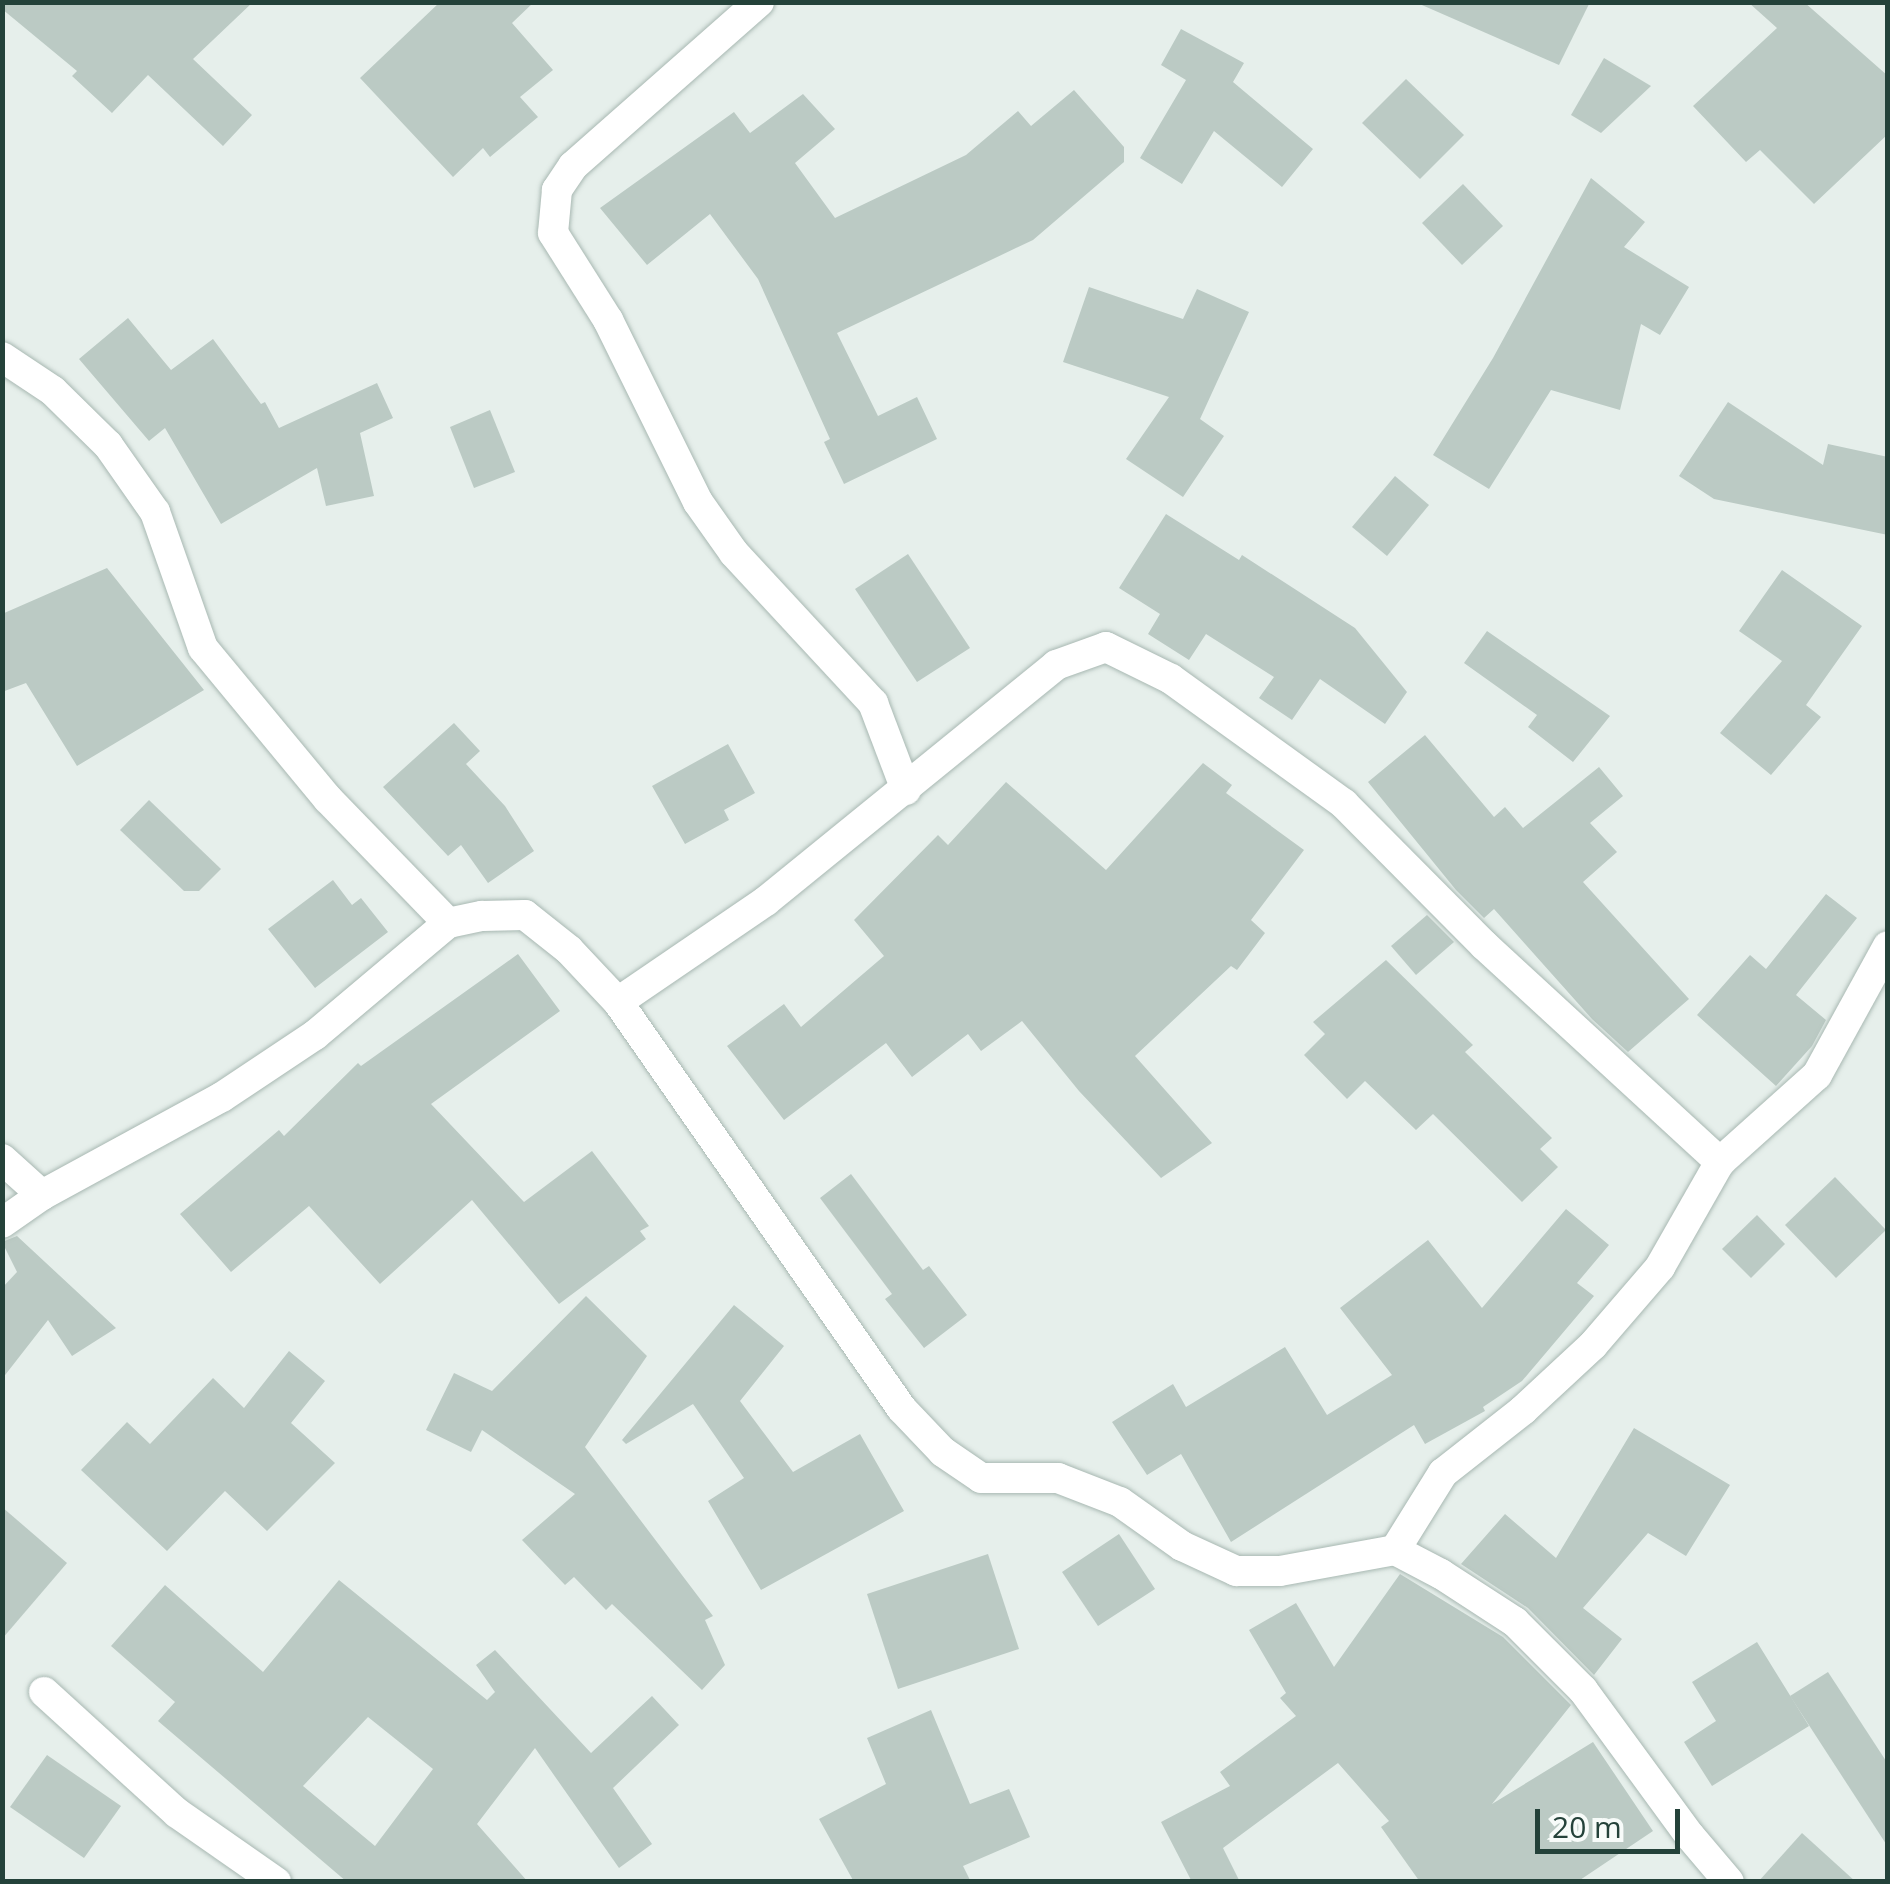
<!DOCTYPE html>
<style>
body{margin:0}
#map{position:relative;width:1890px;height:1884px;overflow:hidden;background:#e6efeb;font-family:"Open Sans",sans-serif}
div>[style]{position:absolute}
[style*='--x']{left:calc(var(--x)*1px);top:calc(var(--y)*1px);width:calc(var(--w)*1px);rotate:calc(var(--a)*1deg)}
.building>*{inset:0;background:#bbcac4}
.roads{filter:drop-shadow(0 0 2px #a8b8b2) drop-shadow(0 0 2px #a8b8b2)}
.minor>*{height:30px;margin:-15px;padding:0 15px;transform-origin:15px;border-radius:15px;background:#fff}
span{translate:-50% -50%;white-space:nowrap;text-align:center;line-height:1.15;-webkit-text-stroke:8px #f7fbf9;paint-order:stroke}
.frame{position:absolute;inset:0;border:5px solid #24423a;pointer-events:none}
.scale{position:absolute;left:1535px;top:1809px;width:145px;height:45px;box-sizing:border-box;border:5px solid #24423a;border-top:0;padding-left:12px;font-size:30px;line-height:35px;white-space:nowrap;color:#24423a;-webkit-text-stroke:8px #f7fbf9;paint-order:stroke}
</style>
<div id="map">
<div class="building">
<i style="clip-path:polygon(2px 2px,253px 2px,193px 59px,252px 115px,223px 146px,148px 75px,112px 113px,72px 76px,77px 71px,2px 9px)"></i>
<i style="clip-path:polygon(440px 2px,534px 2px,512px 23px,553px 70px,520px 97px,538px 117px,490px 157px,483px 148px,453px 177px,360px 78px)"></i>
<i style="clip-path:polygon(1415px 2px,1590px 2px,1559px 65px)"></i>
<i style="clip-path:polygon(1748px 2px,1804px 2px,1888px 76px,1888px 134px,1814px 204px,1760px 150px,1746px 162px,1693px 106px,1777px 28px)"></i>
<i style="clip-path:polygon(1181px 29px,1244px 63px,1233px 82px,1313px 149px,1282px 187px,1214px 131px,1182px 184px,1140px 158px,1186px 80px,1161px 65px)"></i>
<i style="clip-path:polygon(1604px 58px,1651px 86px,1601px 133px,1571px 115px)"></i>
<i style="clip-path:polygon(1406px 79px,1464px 135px,1420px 179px,1362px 123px)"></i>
<i style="clip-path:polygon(1074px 90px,1124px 147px,1124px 162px,1033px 240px,837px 333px,878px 416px,917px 397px,937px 439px,844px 484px,824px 442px,830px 439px,758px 279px,710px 214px,647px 265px,600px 208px,734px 112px,750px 133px,803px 94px,835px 129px,795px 163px,835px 218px,966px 155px,1018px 111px,1031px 126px)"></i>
<i style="clip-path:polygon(1591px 178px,1645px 222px,1624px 247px,1689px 287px,1660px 335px,1641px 324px,1620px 410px,1551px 390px,1489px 489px,1433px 455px,1493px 358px)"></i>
<i style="clip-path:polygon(1463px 184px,1503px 226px,1462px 265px,1422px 223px)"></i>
<i style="clip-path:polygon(1089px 287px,1183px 319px,1197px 289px,1249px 312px,1200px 419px,1224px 436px,1183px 497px,1126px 459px,1169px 397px,1063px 362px)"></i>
<i style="clip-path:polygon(128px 318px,171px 370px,213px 339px,261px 404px,265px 402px,279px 428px,377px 383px,393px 418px,360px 433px,374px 496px,326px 506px,317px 468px,221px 524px,165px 428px,149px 441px,79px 359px)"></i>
<i style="clip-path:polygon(1728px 402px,1823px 465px,1828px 444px,1888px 457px,1888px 535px,1714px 499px,1679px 476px)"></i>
<i style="clip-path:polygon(490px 410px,515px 472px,474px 488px,450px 427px)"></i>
<i style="clip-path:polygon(1395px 476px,1429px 505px,1387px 556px,1352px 527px)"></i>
<i style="clip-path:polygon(1166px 514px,1239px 560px,1242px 555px,1355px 628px,1407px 692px,1385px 724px,1320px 679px,1292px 720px,1259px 698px,1274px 677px,1206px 634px,1189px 660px,1148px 634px,1160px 614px,1119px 588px)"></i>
<i style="clip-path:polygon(908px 554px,970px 648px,917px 682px,855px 589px)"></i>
<i style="clip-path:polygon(107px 568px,204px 690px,77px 766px,26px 683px,2px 692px,2px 614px)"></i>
<i style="clip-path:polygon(1782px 570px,1862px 626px,1806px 705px,1821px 717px,1771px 775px,1720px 733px,1782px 661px,1739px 631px)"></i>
<i style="clip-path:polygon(1487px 631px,1610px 716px,1573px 762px,1528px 727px,1537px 715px,1464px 663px)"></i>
<i style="clip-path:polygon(454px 723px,480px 751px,466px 764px,505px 806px,534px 851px,488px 883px,461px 845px,448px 856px,383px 787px)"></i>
<i style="clip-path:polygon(1425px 735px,1494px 817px,1505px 807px,1523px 828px,1599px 767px,1623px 796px,1590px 823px,1617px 852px,1583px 882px,1689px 999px,1628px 1052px,1592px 1019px,1494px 909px,1484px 918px,1456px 890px,1368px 782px)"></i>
<i style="clip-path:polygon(728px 744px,755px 793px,724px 810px,729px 820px,685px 844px,652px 786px)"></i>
<i style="clip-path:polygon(1203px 763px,1232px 785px,1226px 793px,1304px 850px,1251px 920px,1265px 933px,1237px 970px,1231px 966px,1135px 1056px,1212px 1143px,1161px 1178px,1079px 1091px,1022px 1021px,981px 1051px,968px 1034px,912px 1077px,886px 1043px,784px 1120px,727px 1046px,784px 1004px,801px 1027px,884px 956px,854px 920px,938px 835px,948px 845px,1006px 782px,1106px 870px)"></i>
<i style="clip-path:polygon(149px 800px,221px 869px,199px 891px,184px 891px,120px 830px)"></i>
<i style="clip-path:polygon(333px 880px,352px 905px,361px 898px,388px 932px,315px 988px,268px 929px)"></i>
<i style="clip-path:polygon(1826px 894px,1857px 918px,1796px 995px,1826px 1020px,1812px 1046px,1776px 1086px,1697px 1015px,1750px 955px,1766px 969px)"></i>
<i style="clip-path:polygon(1427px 915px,1454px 942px,1416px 975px,1391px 946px)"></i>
<i style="clip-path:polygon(518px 954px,560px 1011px,431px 1104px,524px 1202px,592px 1151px,649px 1226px,640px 1231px,646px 1239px,559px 1304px,472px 1200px,380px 1284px,309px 1206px,231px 1272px,180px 1214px,279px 1130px,284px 1136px,358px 1063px,361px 1066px)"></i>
<i style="clip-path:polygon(1386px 960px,1473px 1045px,1465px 1052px,1552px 1138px,1540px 1149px,1558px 1167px,1522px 1202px,1433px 1114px,1416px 1130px,1365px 1081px,1347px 1099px,1304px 1055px,1325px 1034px,1313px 1022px)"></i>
<i style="clip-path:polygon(851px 1174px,923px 1270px,929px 1266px,967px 1315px,924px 1348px,885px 1299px,892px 1294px,820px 1198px)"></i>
<i style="clip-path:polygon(1835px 1177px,1886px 1230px,1836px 1278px,1785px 1225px)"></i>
<i style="clip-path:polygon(1566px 1209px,1609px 1245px,1577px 1283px,1594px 1296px,1522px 1381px,1483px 1407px,1485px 1411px,1425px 1444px,1414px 1425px,1231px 1542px,1181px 1454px,1147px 1475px,1112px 1422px,1173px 1384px,1186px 1407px,1285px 1347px,1327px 1415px,1392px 1375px,1340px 1308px,1428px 1240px,1482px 1308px)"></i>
<i style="clip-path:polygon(1757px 1215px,1785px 1244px,1751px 1278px,1722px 1249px)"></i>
<i style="clip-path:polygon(17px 1236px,116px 1328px,72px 1356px,48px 1320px,2px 1379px,2px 1288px,17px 1272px,2px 1242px)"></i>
<i style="clip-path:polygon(586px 1296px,647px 1356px,585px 1447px,713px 1616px,705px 1620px,725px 1665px,702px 1690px,612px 1604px,606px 1610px,574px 1577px,565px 1585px,522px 1540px,575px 1494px,482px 1430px,471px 1452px,426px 1430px,454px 1373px,492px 1391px)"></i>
<i style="clip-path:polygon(734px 1305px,784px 1346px,740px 1401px,793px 1472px,860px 1434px,904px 1511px,761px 1590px,708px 1501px,744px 1478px,693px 1404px,626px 1444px,622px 1440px)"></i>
<i style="clip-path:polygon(289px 1351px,325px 1381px,291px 1423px,335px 1463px,267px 1531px,225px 1491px,167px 1551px,81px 1470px,127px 1422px,150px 1444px,213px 1378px,244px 1408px)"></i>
<i style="clip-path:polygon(1634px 1428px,1730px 1485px,1686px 1556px,1648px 1533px,1583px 1608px,1622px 1639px,1594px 1675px,1528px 1608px,1461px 1564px,1505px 1514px,1556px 1558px)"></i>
<i style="clip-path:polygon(2px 1507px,67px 1563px,2px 1639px)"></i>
<i style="clip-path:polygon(1119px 1534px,1155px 1589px,1098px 1626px,1062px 1572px)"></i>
<i style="clip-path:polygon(988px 1554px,1019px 1649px,898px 1689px,867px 1594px)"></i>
<i style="clip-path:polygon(1400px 1574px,1503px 1637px,1571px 1705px,1492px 1804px,1593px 1742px,1653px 1831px,1577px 1882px,1420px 1882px,1381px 1827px,1389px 1821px,1338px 1763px,1223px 1848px,1240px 1882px,1192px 1882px,1161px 1822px,1230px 1786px,1220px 1772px,1296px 1716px,1280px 1698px,1286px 1693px,1249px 1630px,1296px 1603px,1334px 1667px)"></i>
<i style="clip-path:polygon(evenodd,339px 1580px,487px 1700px,495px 1692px,476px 1665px,495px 1650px,591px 1753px,652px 1696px,679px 1725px,613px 1788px,652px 1844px,619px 1868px,535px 1748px,477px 1824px,528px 1882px,347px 1882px,158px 1721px,175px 1702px,111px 1646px,165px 1585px,263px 1672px,339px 1580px,368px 1717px,433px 1769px,375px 1846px,303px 1786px,368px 1717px)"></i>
<i style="clip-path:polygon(1757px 1642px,1809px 1726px,1712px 1786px,1684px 1742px,1716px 1721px,1692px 1682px)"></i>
<i style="clip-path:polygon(1828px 1672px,1888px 1764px,1888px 1847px,1790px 1696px)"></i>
<i style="clip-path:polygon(931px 1710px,970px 1804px,1009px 1789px,1030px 1837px,963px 1866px,971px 1882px,854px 1882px,819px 1819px,886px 1784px,867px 1738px)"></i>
<i style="clip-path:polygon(47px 1755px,121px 1806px,84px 1858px,10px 1807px)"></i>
<i style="clip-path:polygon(1802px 1833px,1856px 1882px,1758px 1882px)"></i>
</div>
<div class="roads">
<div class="minor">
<i style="--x:759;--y:2;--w:248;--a:138.6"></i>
<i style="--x:573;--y:166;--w:29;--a:124"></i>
<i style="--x:557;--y:190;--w:43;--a:95.3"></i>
<i style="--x:553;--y:233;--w:103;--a:57.7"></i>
<i style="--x:608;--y:320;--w:203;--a:63.7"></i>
<i style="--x:698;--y:502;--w:62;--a:54.8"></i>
<i style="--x:734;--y:553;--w:205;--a:47.2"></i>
<i style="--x:873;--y:703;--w:93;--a:69.2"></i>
<i style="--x:2;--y:357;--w:61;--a:33.7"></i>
<i style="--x:53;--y:391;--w:77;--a:44.5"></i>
<i style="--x:108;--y:445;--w:82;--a:55"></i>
<i style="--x:155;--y:512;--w:144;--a:70.6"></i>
<i style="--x:203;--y:648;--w:196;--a:50.4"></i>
<i style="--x:328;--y:799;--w:173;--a:45.9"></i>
<i style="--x:618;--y:1002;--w:179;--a:-34.3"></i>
<i style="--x:766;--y:901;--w:374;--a:-39.1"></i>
<i style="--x:1056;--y:665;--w:53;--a:-19.8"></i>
<i style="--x:1106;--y:647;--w:72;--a:26.2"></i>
<i style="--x:1171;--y:679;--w:213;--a:35.8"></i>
<i style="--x:1344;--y:804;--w:199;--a:45.2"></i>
<i style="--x:1484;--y:945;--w:321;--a:42.6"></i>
<i style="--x:2;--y:1159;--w:54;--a:42"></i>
<i style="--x:2;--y:1223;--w:49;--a:-35"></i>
<i style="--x:42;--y:1195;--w:205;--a:-28.6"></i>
<i style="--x:222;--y:1097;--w:112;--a:-33.7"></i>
<i style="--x:315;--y:1035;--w:174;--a:-40.1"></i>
<i style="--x:448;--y:923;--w:35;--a:-12"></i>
<i style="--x:482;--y:916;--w:43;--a:-1.3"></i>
<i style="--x:525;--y:915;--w:56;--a:38.5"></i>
<i style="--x:569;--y:950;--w:71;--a:46.7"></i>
<i style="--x:618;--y:1002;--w:496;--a:55.1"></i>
<i style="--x:902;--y:1409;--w:59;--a:46.4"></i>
<i style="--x:943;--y:1452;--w:46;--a:34.4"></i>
<i style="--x:981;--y:1478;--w:77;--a:0"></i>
<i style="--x:1058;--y:1478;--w:66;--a:21.2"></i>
<i style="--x:1120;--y:1502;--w:76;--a:35.4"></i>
<i style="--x:1182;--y:1546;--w:60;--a:24.8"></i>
<i style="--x:1236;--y:1571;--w:44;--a:0"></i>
<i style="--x:1280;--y:1571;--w:117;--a:-10.3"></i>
<i style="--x:1395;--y:1550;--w:52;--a:27.6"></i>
<i style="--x:1441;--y:1574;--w:88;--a:33"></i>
<i style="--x:1515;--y:1622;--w:96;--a:45"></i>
<i style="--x:1583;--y:1690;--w:181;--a:53.8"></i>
<i style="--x:1690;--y:1836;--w:60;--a:49.7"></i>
<i style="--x:1395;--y:1550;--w:91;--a:-58.1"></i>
<i style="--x:1443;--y:1473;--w:102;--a:-38.2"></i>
<i style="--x:1523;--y:1410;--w:96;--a:-42.9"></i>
<i style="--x:1593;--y:1345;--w:103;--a:-49.3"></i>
<i style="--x:1660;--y:1267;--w:121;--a:-60.3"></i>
<i style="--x:1720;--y:1162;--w:130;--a:-41.9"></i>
<i style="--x:1817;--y:1075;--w:147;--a:-61.2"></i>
<i style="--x:44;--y:1692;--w:180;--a:42.3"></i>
<i style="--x:177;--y:1813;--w:121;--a:34.9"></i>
</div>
</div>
<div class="frame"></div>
<div class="scale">20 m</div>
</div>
